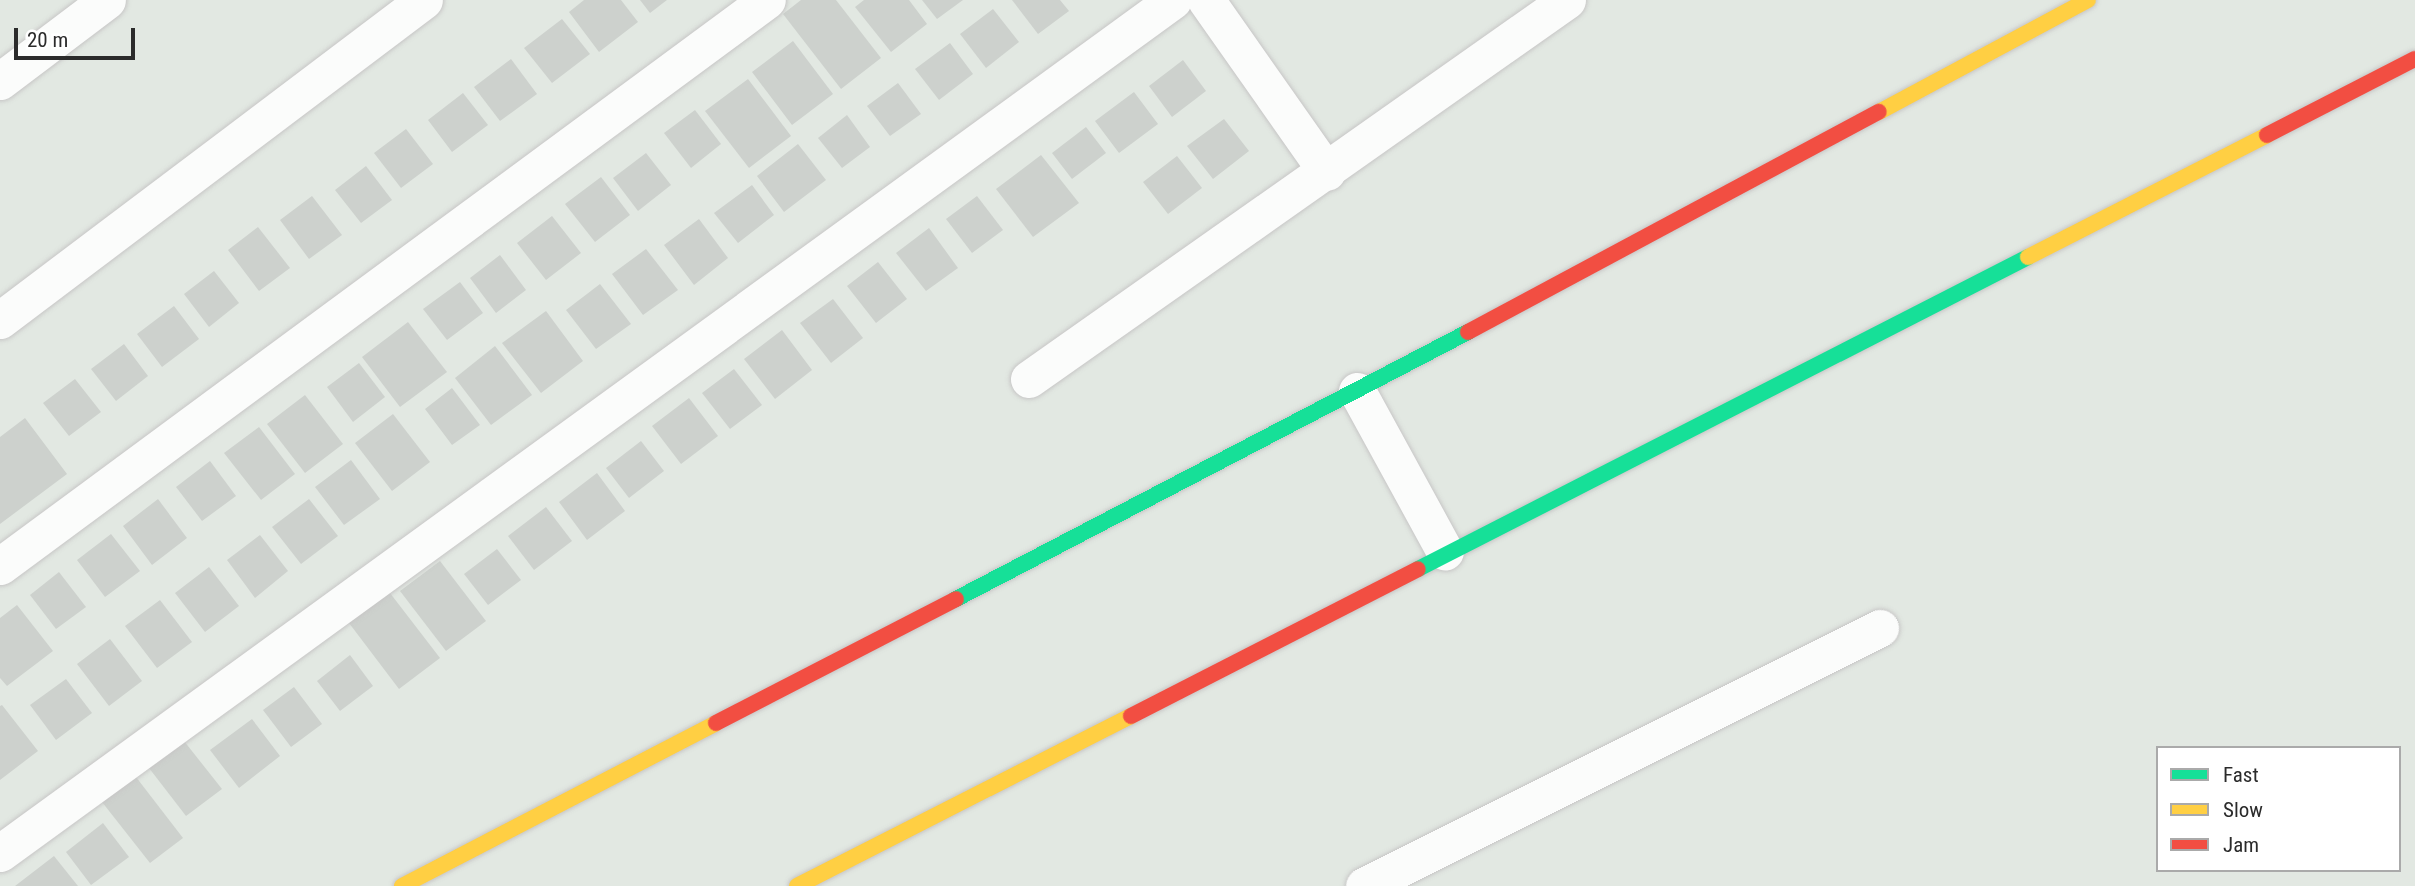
<!DOCTYPE html>
<style>
body{margin:0}
#map{position:relative;width:2415px;height:886px;overflow:hidden;background:#e2e8e2;font-family:"Roboto Condensed",sans-serif}
div>[style]{position:absolute}
[style*='--x']{left:calc(var(--x)*1px);top:calc(var(--y)*1px);width:calc(var(--w)*1px);rotate:calc(var(--a)*1deg)}
.building>*{inset:0;background:#cdd1cd}
.roads{filter:drop-shadow(0 0 2px #c7c6c6) drop-shadow(0 0 2px #c7c6c6)}
.street>*{height:37px;margin:-18.5px;padding:0 18.5px;transform-origin:18.5px;border-radius:18.5px;background:#fbfcfb}
.fast>*{height:16px;margin:-8px;padding:0 8px;transform-origin:8px;border-radius:8px;background:#16e098}
.slow>*{height:16px;margin:-8px;padding:0 8px;transform-origin:8px;border-radius:8px;background:#ffcf43}
.jam>*{height:16px;margin:-8px;padding:0 8px;transform-origin:8px;border-radius:8px;background:#f24e42}
span{translate:-50% -50%;white-space:nowrap;text-align:center;line-height:1.15;-webkit-text-stroke:7px #fff;paint-order:stroke}
.legend{position:absolute;left:2156px;top:746px;width:245px;height:126px;box-sizing:border-box;background:#fff;border:2px solid #aaa;margin:0;padding:9px 12px;list-style:none;font-size:21px;color:#2b2b2b}
.legend li{display:flex;align-items:center;gap:14px;height:35px}
.legend b{width:35px;border:2px solid #aaa}
.scale{position:absolute;left:14px;top:28px;width:121px;height:32px;box-sizing:border-box;border:4px solid #2b2b2b;border-top:0;padding-left:9px;font-size:21px;line-height:24px;white-space:nowrap;color:#2b2b2b;-webkit-text-stroke:5px #fff;paint-order:stroke}
</style>
<div id="map">
<div class="building">
<i style="clip-path:polygon(584px 0,621px 0,638px 22px,599px 52px,569px 12px)"></i>
<i style="clip-path:polygon(640px 0,667px 0,650px 13px)"></i>
<i style="clip-path:polygon(801px 0,836px 0,881px 58px,841px 89px,783px 14px)"></i>
<i style="clip-path:polygon(864px 0,909px 0,927px 24px,891px 52px,855px 7px)"></i>
<i style="clip-path:polygon(922px 0,963px 0,937px 19px)"></i>
<i style="clip-path:polygon(1012px 0,1060px 0,1069px 11px,1038px 34px)"></i>
<i style="clip-path:polygon(993px 9px,1019px 42px,986px 68px,960px 34px)"></i>
<i style="clip-path:polygon(562px 19px,590px 54px,552px 83px,524px 48px)"></i>
<i style="clip-path:polygon(793px 41px,833px 94px,792px 125px,752px 72px)"></i>
<i style="clip-path:polygon(950px 43px,973px 74px,939px 100px,915px 69px)"></i>
<i style="clip-path:polygon(511px 59px,537px 94px,500px 121px,474px 87px)"></i>
<i style="clip-path:polygon(1183px 60px,1206px 91px,1172px 117px,1149px 86px)"></i>
<i style="clip-path:polygon(748px 79px,791px 136px,749px 168px,705px 111px)"></i>
<i style="clip-path:polygon(898px 83px,921px 114px,890px 136px,867px 106px)"></i>
<i style="clip-path:polygon(1134px 92px,1158px 124px,1119px 153px,1095px 121px)"></i>
<i style="clip-path:polygon(463px 93px,488px 125px,452px 152px,428px 120px)"></i>
<i style="clip-path:polygon(695px 110px,721px 144px,691px 168px,664px 133px)"></i>
<i style="clip-path:polygon(847px 115px,870px 147px,842px 168px,818px 138px)"></i>
<i style="clip-path:polygon(1224px 119px,1249px 151px,1213px 179px,1187px 146px)"></i>
<i style="clip-path:polygon(1086px 127px,1106px 153px,1072px 179px,1052px 153px)"></i>
<i style="clip-path:polygon(406px 129px,433px 164px,401px 188px,374px 153px)"></i>
<i style="clip-path:polygon(798px 144px,826px 180px,784px 212px,757px 176px)"></i>
<i style="clip-path:polygon(646px 153px,671px 185px,638px 211px,613px 178px)"></i>
<i style="clip-path:polygon(1041px 155px,1079px 203px,1033px 237px,996px 189px)"></i>
<i style="clip-path:polygon(1177px 156px,1202px 188px,1168px 214px,1143px 182px)"></i>
<i style="clip-path:polygon(366px 166px,392px 200px,361px 223px,335px 190px)"></i>
<i style="clip-path:polygon(601px 177px,630px 215px,595px 242px,565px 204px)"></i>
<i style="clip-path:polygon(752px 185px,774px 215px,738px 243px,714px 213px)"></i>
<i style="clip-path:polygon(312px 196px,342px 235px,309px 259px,280px 220px)"></i>
<i style="clip-path:polygon(977px 196px,1003px 230px,972px 253px,946px 219px)"></i>
<i style="clip-path:polygon(552px 216px,581px 253px,546px 280px,517px 243px)"></i>
<i style="clip-path:polygon(699px 219px,728px 258px,694px 285px,664px 245px)"></i>
<i style="clip-path:polygon(258px 227px,290px 268px,259px 291px,228px 250px)"></i>
<i style="clip-path:polygon(929px 228px,958px 268px,926px 291px,896px 253px)"></i>
<i style="clip-path:polygon(646px 249px,678px 290px,643px 315px,612px 274px)"></i>
<i style="clip-path:polygon(500px 255px,526px 290px,496px 313px,470px 278px)"></i>
<i style="clip-path:polygon(878px 262px,907px 299px,876px 323px,847px 286px)"></i>
<i style="clip-path:polygon(214px 271px,239px 303px,209px 327px,184px 294px)"></i>
<i style="clip-path:polygon(460px 282px,483px 313px,447px 340px,423px 309px)"></i>
<i style="clip-path:polygon(600px 284px,631px 324px,596px 349px,566px 310px)"></i>
<i style="clip-path:polygon(833px 299px,863px 338px,831px 363px,800px 323px)"></i>
<i style="clip-path:polygon(174px 306px,199px 339px,162px 367px,137px 334px)"></i>
<i style="clip-path:polygon(546px 311px,583px 361px,541px 393px,502px 343px)"></i>
<i style="clip-path:polygon(408px 322px,447px 372px,400px 407px,362px 357px)"></i>
<i style="clip-path:polygon(782px 330px,812px 370px,775px 399px,744px 359px)"></i>
<i style="clip-path:polygon(124px 344px,148px 376px,116px 401px,91px 369px)"></i>
<i style="clip-path:polygon(495px 346px,532px 395px,491px 425px,455px 378px)"></i>
<i style="clip-path:polygon(359px 363px,385px 397px,353px 422px,327px 387px)"></i>
<i style="clip-path:polygon(734px 369px,762px 405px,730px 429px,702px 393px)"></i>
<i style="clip-path:polygon(75px 379px,101px 412px,69px 436px,43px 403px)"></i>
<i style="clip-path:polygon(452px 388px,480px 425px,452px 445px,425px 409px)"></i>
<i style="clip-path:polygon(305px 395px,343px 444px,305px 473px,267px 424px)"></i>
<i style="clip-path:polygon(689px 398px,718px 436px,681px 464px,652px 426px)"></i>
<i style="clip-path:polygon(393px 414px,430px 462px,392px 491px,355px 443px)"></i>
<i style="clip-path:polygon(25px 418px,67px 474px,0 524px,0 437px)"></i>
<i style="clip-path:polygon(259px 427px,295px 474px,261px 500px,224px 453px)"></i>
<i style="clip-path:polygon(641px 441px,664px 471px,629px 498px,606px 468px)"></i>
<i style="clip-path:polygon(351px 460px,380px 499px,344px 525px,315px 487px)"></i>
<i style="clip-path:polygon(210px 461px,236px 496px,202px 521px,176px 487px)"></i>
<i style="clip-path:polygon(597px 473px,625px 511px,587px 540px,559px 502px)"></i>
<i style="clip-path:polygon(158px 499px,187px 538px,152px 565px,123px 526px)"></i>
<i style="clip-path:polygon(309px 499px,338px 536px,301px 564px,272px 527px)"></i>
<i style="clip-path:polygon(546px 507px,572px 541px,534px 570px,508px 536px)"></i>
<i style="clip-path:polygon(111px 534px,140px 571px,105px 597px,77px 560px)"></i>
<i style="clip-path:polygon(260px 535px,288px 571px,255px 598px,227px 560px)"></i>
<i style="clip-path:polygon(497px 549px,521px 580px,488px 605px,464px 574px)"></i>
<i style="clip-path:polygon(440px 561px,486px 621px,446px 651px,400px 591px)"></i>
<i style="clip-path:polygon(209px 567px,239px 606px,205px 632px,175px 593px)"></i>
<i style="clip-path:polygon(59px 572px,86px 607px,56px 629px,30px 595px)"></i>
<i style="clip-path:polygon(390px 593px,440px 658px,399px 689px,349px 623px)"></i>
<i style="clip-path:polygon(160px 600px,192px 642px,157px 668px,125px 626px)"></i>
<i style="clip-path:polygon(17px 605px,53px 651px,7px 686px,0 678px,0 618px)"></i>
<i style="clip-path:polygon(110px 639px,142px 681px,109px 706px,77px 664px)"></i>
<i style="clip-path:polygon(350px 655px,373px 686px,340px 711px,317px 681px)"></i>
<i style="clip-path:polygon(66px 679px,92px 713px,56px 740px,30px 705px)"></i>
<i style="clip-path:polygon(294px 687px,322px 724px,291px 747px,263px 710px)"></i>
<i style="clip-path:polygon(2px 705px,38px 751px,0 780px,0 706px)"></i>
<i style="clip-path:polygon(252px 719px,280px 756px,239px 788px,210px 750px)"></i>
<i style="clip-path:polygon(184px 741px,222px 789px,186px 816px,149px 768px)"></i>
<i style="clip-path:polygon(136px 777px,183px 838px,150px 863px,102px 802px)"></i>
<i style="clip-path:polygon(103px 823px,129px 857px,91px 885px,66px 852px)"></i>
<i style="clip-path:polygon(54px 856px,78px 886px,15px 886px)"></i>
</div>
<div class="roads">
<div class="street">
<i style="--x:1206;--y:0;--w:210;--a:54.9"></i>
<i style="--x:0;--y:81;--w:134;--a:-37.1"></i>
<i style="--x:0;--y:320;--w:531;--a:-37.04"></i>
<i style="--x:1029;--y:379;--w:658;--a:-35.16"></i>
<i style="--x:1357;--y:391;--w:183;--a:61.3"></i>
<i style="--x:0;--y:566;--w:953;--a:-36.43"></i>
<i style="--x:0;--y:853;--w:1450;--a:-36.02"></i>
<i style="--x:1364;--y:886;--w:577;--a:-26.57"></i>
</div>
<div class="fast">
<i style="--x:1418;--y:569;--w:685;--a:-27.09"></i>
<i style="--x:956;--y:599;--w:577;--a:-27.54"></i>
</div>
<div class="slow">
<i style="--x:1879;--y:112;--w:237;--a:-28.2"></i>
<i style="--x:2028;--y:257;--w:268;--a:-27"></i>
<i style="--x:402;--y:886;--w:354;--a:-27.4"></i>
<i style="--x:797;--y:886;--w:375;--a:-27"></i>
</div>
<div class="jam">
<i style="--x:2267;--y:135;--w:166;--a:-27.2"></i>
<i style="--x:1468;--y:332;--w:466;--a:-28.2"></i>
<i style="--x:1131;--y:716;--w:322;--a:-27.1"></i>
<i style="--x:716;--y:723;--w:270;--a:-27.3"></i>
</div>
</div>
<ul class="legend">
<li><b style="height:9px;background:#16e098"></b>Fast</li>
<li><b style="height:9px;background:#ffcf43"></b>Slow</li>
<li><b style="height:9px;background:#f24e42"></b>Jam</li>
</ul>
<div class="scale">20 m</div>
</div>
